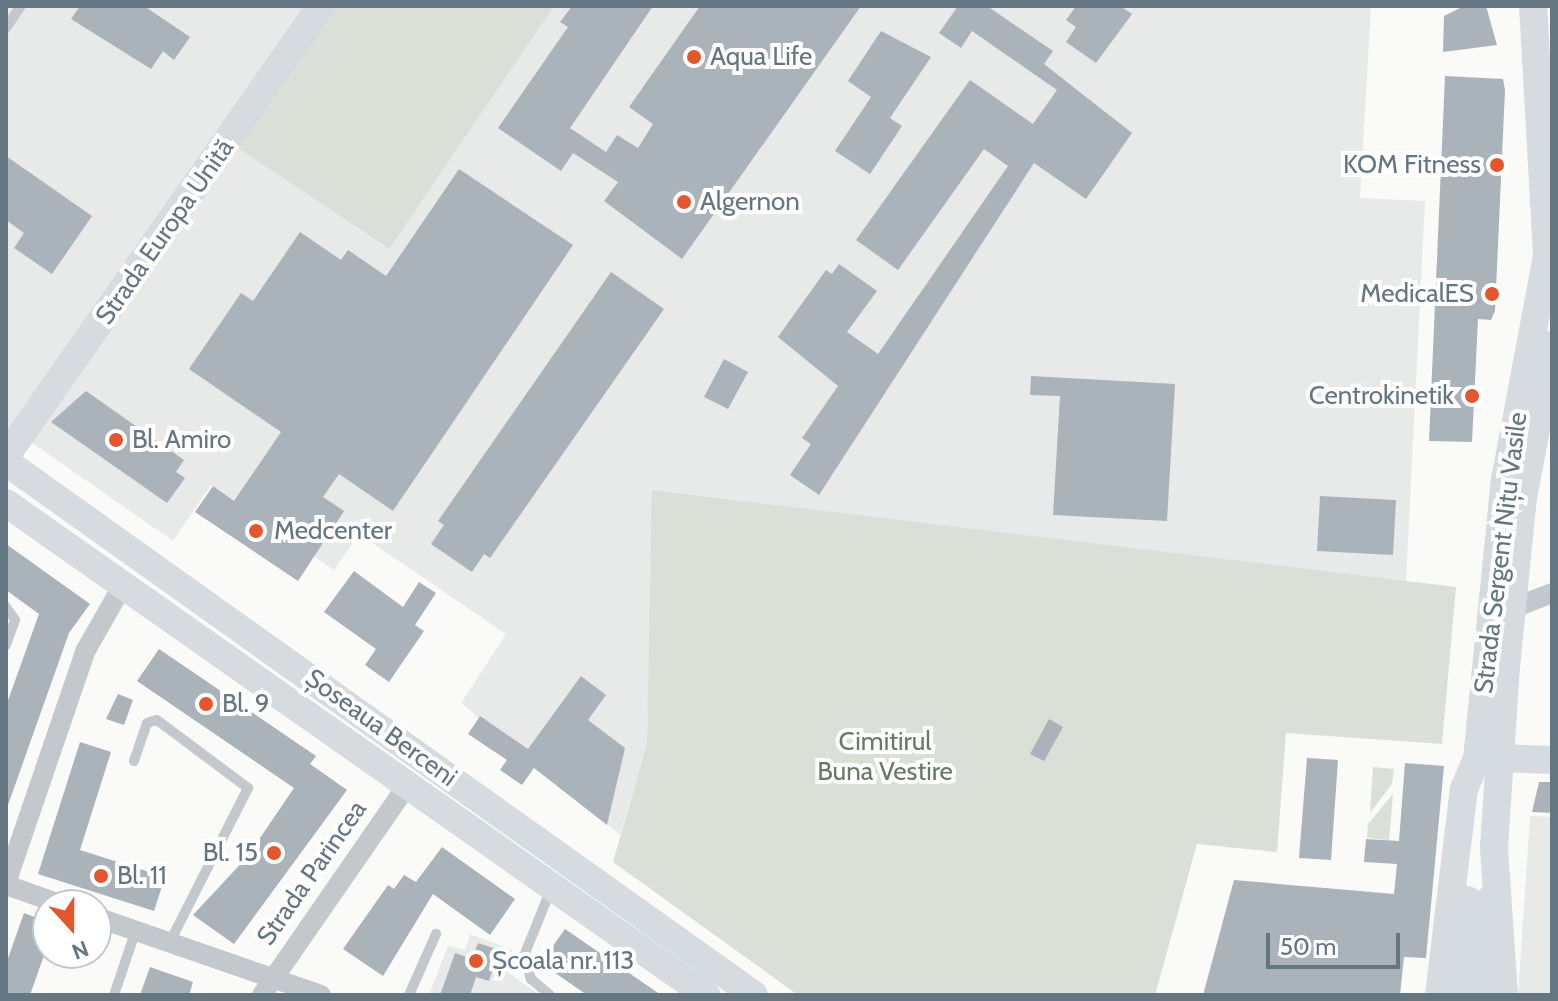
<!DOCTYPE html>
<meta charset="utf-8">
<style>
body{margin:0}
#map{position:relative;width:1558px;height:1001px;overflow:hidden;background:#fafaf8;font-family:Cabin,sans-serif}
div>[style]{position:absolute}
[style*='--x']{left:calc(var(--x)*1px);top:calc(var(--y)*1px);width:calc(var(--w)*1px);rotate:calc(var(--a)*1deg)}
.built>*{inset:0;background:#e8e9e9}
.green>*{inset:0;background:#dadfd7}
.building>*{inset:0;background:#aab3b9}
.lane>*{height:10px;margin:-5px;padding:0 5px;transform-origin:5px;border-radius:5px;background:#c3c8cc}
.street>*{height:20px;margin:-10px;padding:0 10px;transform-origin:10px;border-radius:10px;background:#c3c8cc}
.secondary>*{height:28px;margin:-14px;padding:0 14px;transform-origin:14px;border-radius:14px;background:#d6dbdf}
.dots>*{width:22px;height:22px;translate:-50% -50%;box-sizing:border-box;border:4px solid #fff;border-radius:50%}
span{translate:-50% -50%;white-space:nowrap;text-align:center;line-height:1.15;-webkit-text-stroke:8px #fff;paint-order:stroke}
.poi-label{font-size:26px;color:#657683}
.left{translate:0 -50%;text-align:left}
.right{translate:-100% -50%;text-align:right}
.street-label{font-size:26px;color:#657683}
.park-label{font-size:26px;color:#687a64}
.frame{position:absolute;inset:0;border:8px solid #657683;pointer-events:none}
.north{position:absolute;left:32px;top:889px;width:80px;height:80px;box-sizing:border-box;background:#fff;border:2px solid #c1c8cd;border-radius:50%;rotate:159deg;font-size:22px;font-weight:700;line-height:32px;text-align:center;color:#657683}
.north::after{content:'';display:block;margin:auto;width:28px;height:36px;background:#e4572e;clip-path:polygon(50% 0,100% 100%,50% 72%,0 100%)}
.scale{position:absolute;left:1266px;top:933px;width:134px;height:36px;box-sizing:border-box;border:4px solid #657683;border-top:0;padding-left:10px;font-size:24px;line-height:28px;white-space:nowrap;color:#657683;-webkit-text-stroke:6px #fff;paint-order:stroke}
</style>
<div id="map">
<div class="built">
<i style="clip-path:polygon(6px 6px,312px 6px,13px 431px,6px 426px)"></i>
<i style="clip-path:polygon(552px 6px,1371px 6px,1360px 198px,1425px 201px,1406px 582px,653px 490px,647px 743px,620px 835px,461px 703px,506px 634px,359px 534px,334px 570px,211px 485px,173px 541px,21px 435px,228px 141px,385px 247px)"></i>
<i style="clip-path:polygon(1530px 816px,1552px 817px,1552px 995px,1518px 995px)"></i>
<i style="clip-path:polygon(470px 934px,513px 950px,506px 971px,540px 995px,429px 995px,448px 946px,465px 950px)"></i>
</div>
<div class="green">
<i style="clip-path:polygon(331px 6px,554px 6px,389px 249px,235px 146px)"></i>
<i style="clip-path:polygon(652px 490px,1456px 587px,1442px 744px,1286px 733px,1277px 852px,1197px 844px,1155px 995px,798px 995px,613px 862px,647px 743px)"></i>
<i style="clip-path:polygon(1373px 767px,1394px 769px,1392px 784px,1370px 813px)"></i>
<i style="clip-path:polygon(1393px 794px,1389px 840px,1367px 838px,1368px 824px)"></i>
</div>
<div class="building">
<i style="clip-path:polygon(80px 6px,144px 6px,190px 37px,174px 60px,163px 51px,151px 69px,71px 19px)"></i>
<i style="clip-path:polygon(572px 6px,653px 6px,570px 128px,606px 152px,617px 135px,638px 148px,653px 124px,629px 107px,700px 6px,861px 6px,682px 259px,604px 201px,618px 182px,573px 153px,561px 171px,498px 128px,568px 27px,560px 22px)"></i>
<i style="clip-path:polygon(958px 6px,987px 6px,1053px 51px,1044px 64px,1132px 133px,1086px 199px,1034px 163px,819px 495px,790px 475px,811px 444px,802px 438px,838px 386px,778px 337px,826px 270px,832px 274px,839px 264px,877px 291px,847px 332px,878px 354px,1008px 166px,984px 149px,898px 270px,856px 240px,970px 80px,1033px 124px,1057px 90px,972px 31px,961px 48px,939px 33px)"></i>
<i style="clip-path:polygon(1076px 6px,1120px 6px,1132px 14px,1096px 63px,1066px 42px,1076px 27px,1066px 20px)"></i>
<i style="clip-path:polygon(1464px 6px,1486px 6px,1497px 45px,1443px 52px,1444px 16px)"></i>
<i style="clip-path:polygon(881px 31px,931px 57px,890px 118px,902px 126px,870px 174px,835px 151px,871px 97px,848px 81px)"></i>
<i style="clip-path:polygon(1445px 76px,1503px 79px,1505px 90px,1495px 311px,1491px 320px,1478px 319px,1472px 442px,1429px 441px)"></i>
<i style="clip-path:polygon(6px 156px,92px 216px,52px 274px,14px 248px,24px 233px,6px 220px)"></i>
<i style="clip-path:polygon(459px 169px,573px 245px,393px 511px,339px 474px,323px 497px,344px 511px,298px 581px,195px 512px,213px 486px,234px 501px,281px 432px,189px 369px,241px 293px,253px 301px,300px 232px,341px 260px,348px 250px,386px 276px)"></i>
<i style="clip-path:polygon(611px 272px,664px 309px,490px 558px,484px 554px,472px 572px,431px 544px,444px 525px,438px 521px)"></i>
<i style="clip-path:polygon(724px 359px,748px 372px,728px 409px,704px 397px)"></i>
<i style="clip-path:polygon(1031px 376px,1175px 384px,1167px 521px,1053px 515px,1060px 396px,1030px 395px)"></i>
<i style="clip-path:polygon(86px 391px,184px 460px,176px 472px,185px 478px,167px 503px,51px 422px)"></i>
<i style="clip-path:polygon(1320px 496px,1396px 500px,1393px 555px,1317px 551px)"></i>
<i style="clip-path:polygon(6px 544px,90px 604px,69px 633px,8px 805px,6px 706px,39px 614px,6px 590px)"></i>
<i style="clip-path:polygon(354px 571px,403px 607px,419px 582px,436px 593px,415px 625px,424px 631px,389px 682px,365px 665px,376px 649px,324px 612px)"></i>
<i style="clip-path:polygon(159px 649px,316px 756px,310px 764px,347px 790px,234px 944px,193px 915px,247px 857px,294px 788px,137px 681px)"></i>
<i style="clip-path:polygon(581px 676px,606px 695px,588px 720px,625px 748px,607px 825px,534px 768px,522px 785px,500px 770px,507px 760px,468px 734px,480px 716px,528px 749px)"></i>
<i style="clip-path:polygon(118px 694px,133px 700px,124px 725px,106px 719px)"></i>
<i style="clip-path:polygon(1049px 719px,1063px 727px,1044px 761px,1030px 754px)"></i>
<i style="clip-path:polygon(80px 742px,111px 752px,80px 850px,165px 877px,154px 911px,38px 874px)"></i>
<i style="clip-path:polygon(1307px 758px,1338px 760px,1331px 860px,1299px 858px)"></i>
<i style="clip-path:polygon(1405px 763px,1444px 766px,1426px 958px,1404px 957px,1400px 995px,1203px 995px,1234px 880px,1394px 894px,1397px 864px,1364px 862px,1366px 839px,1399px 841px)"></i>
<i style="clip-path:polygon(1539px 782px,1552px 782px,1552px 813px,1532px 812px)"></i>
<i style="clip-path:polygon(442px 847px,515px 899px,490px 935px,433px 894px,383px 976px,343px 949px,388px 885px,394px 889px,404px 875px,416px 882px)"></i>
<i style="clip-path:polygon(24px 913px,48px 922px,48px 944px,30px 995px,6px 995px,6px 964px)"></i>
<i style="clip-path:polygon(565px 929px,661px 995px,587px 995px,541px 963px)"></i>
<i style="clip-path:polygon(478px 943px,499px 950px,489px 981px,476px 977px,470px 995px,440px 995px,455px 953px,472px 959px)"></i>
<i style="clip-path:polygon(150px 967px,193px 982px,189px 995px,140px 995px)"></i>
</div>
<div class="lane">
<i style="--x:6;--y:28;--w:27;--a:-56"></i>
<i style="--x:6;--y:607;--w:16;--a:55"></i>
<i style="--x:15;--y:620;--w:27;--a:110"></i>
<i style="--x:134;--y:761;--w:40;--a:-71.1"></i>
<i style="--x:147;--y:723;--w:10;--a:-17"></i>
<i style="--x:157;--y:720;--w:114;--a:36.8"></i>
<i style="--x:248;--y:788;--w:173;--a:116.9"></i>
<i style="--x:114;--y:995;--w:69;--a:-71.3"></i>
<i style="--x:409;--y:995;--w:67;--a:-66.1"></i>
<i style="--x:550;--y:995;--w:25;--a:-140"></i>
<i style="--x:531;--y:979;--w:24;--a:-107"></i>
<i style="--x:524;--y:956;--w:72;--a:-68.1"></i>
</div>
<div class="street">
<i style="--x:1511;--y:609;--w:44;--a:-21.3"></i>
<i style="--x:6;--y:883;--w:246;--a:-71.1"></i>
<i style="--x:86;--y:650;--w:75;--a:-60.4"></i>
<i style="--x:6;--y:885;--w:60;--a:19.3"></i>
<i style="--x:96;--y:917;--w:238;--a:19.1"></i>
<i style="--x:262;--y:995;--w:257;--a:-55.3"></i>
</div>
<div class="secondary">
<i style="--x:6;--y:456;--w:549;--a:-55.01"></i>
<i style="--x:6;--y:462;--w:918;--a:35.47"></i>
<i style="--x:6;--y:503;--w:856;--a:35.1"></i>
<i style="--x:1500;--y:758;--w:52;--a:2.2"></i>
<i style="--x:1439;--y:995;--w:208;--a:-83.1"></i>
<i style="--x:1464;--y:789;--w:33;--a:-67"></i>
<i style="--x:1477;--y:759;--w:280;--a:-84.3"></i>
<i style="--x:1505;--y:480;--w:229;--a:-79.4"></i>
<i style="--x:1547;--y:255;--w:249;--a:-93.2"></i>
<i style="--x:1461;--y:995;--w:95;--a:-85.8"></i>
<i style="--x:1481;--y:995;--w:95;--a:-85.2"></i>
<i style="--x:1504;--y:995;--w:148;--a:-93.9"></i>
<i style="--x:1494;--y:847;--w:180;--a:-86.2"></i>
<i style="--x:1506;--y:667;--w:170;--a:-84.3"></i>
<i style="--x:1523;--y:498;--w:156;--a:-79.3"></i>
</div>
<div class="dots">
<i style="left:694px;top:57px;background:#e4572e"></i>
<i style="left:1497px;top:165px;background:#e4572e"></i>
<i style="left:684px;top:202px;background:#e4572e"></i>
<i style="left:1492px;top:294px;background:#e4572e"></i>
<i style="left:1472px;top:396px;background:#e4572e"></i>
<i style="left:116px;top:440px;background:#e4572e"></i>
<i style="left:256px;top:531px;background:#e4572e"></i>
<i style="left:206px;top:704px;background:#e4572e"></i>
<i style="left:274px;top:853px;background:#e4572e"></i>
<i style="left:101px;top:876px;background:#e4572e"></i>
<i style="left:476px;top:961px;background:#e4572e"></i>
</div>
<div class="poi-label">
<span class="left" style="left:710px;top:57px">Aqua Life</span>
<span class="right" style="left:1481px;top:165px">KOM Fitness</span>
<span class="left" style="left:700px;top:202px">Algernon</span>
<span class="right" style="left:1474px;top:294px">MedicalES</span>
<span class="right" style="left:1454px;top:396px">Centrokinetik</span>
<span class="left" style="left:132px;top:440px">Bl. Amiro</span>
<span class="left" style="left:274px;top:531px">Medcenter</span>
<span class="left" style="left:222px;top:704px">Bl. 9</span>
<span class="right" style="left:258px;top:853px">Bl. 15</span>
<span class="left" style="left:117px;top:876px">Bl. 11</span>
<span class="left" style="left:492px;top:961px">Școala nr. 113</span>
</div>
<div class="street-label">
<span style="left:165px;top:232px;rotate:-55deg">Strada Europa Unită</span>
<span style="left:1501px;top:553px;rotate:-83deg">Strada Sergent Nițu Vasile</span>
<span style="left:381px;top:728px;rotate:36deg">Șoseaua Berceni</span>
<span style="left:312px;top:873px;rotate:-55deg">Strada Parincea</span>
</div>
<div class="park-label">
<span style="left:885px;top:757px">Cimitirul<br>Buna Vestire</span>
</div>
<div class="frame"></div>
<div class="north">N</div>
<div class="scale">50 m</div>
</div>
